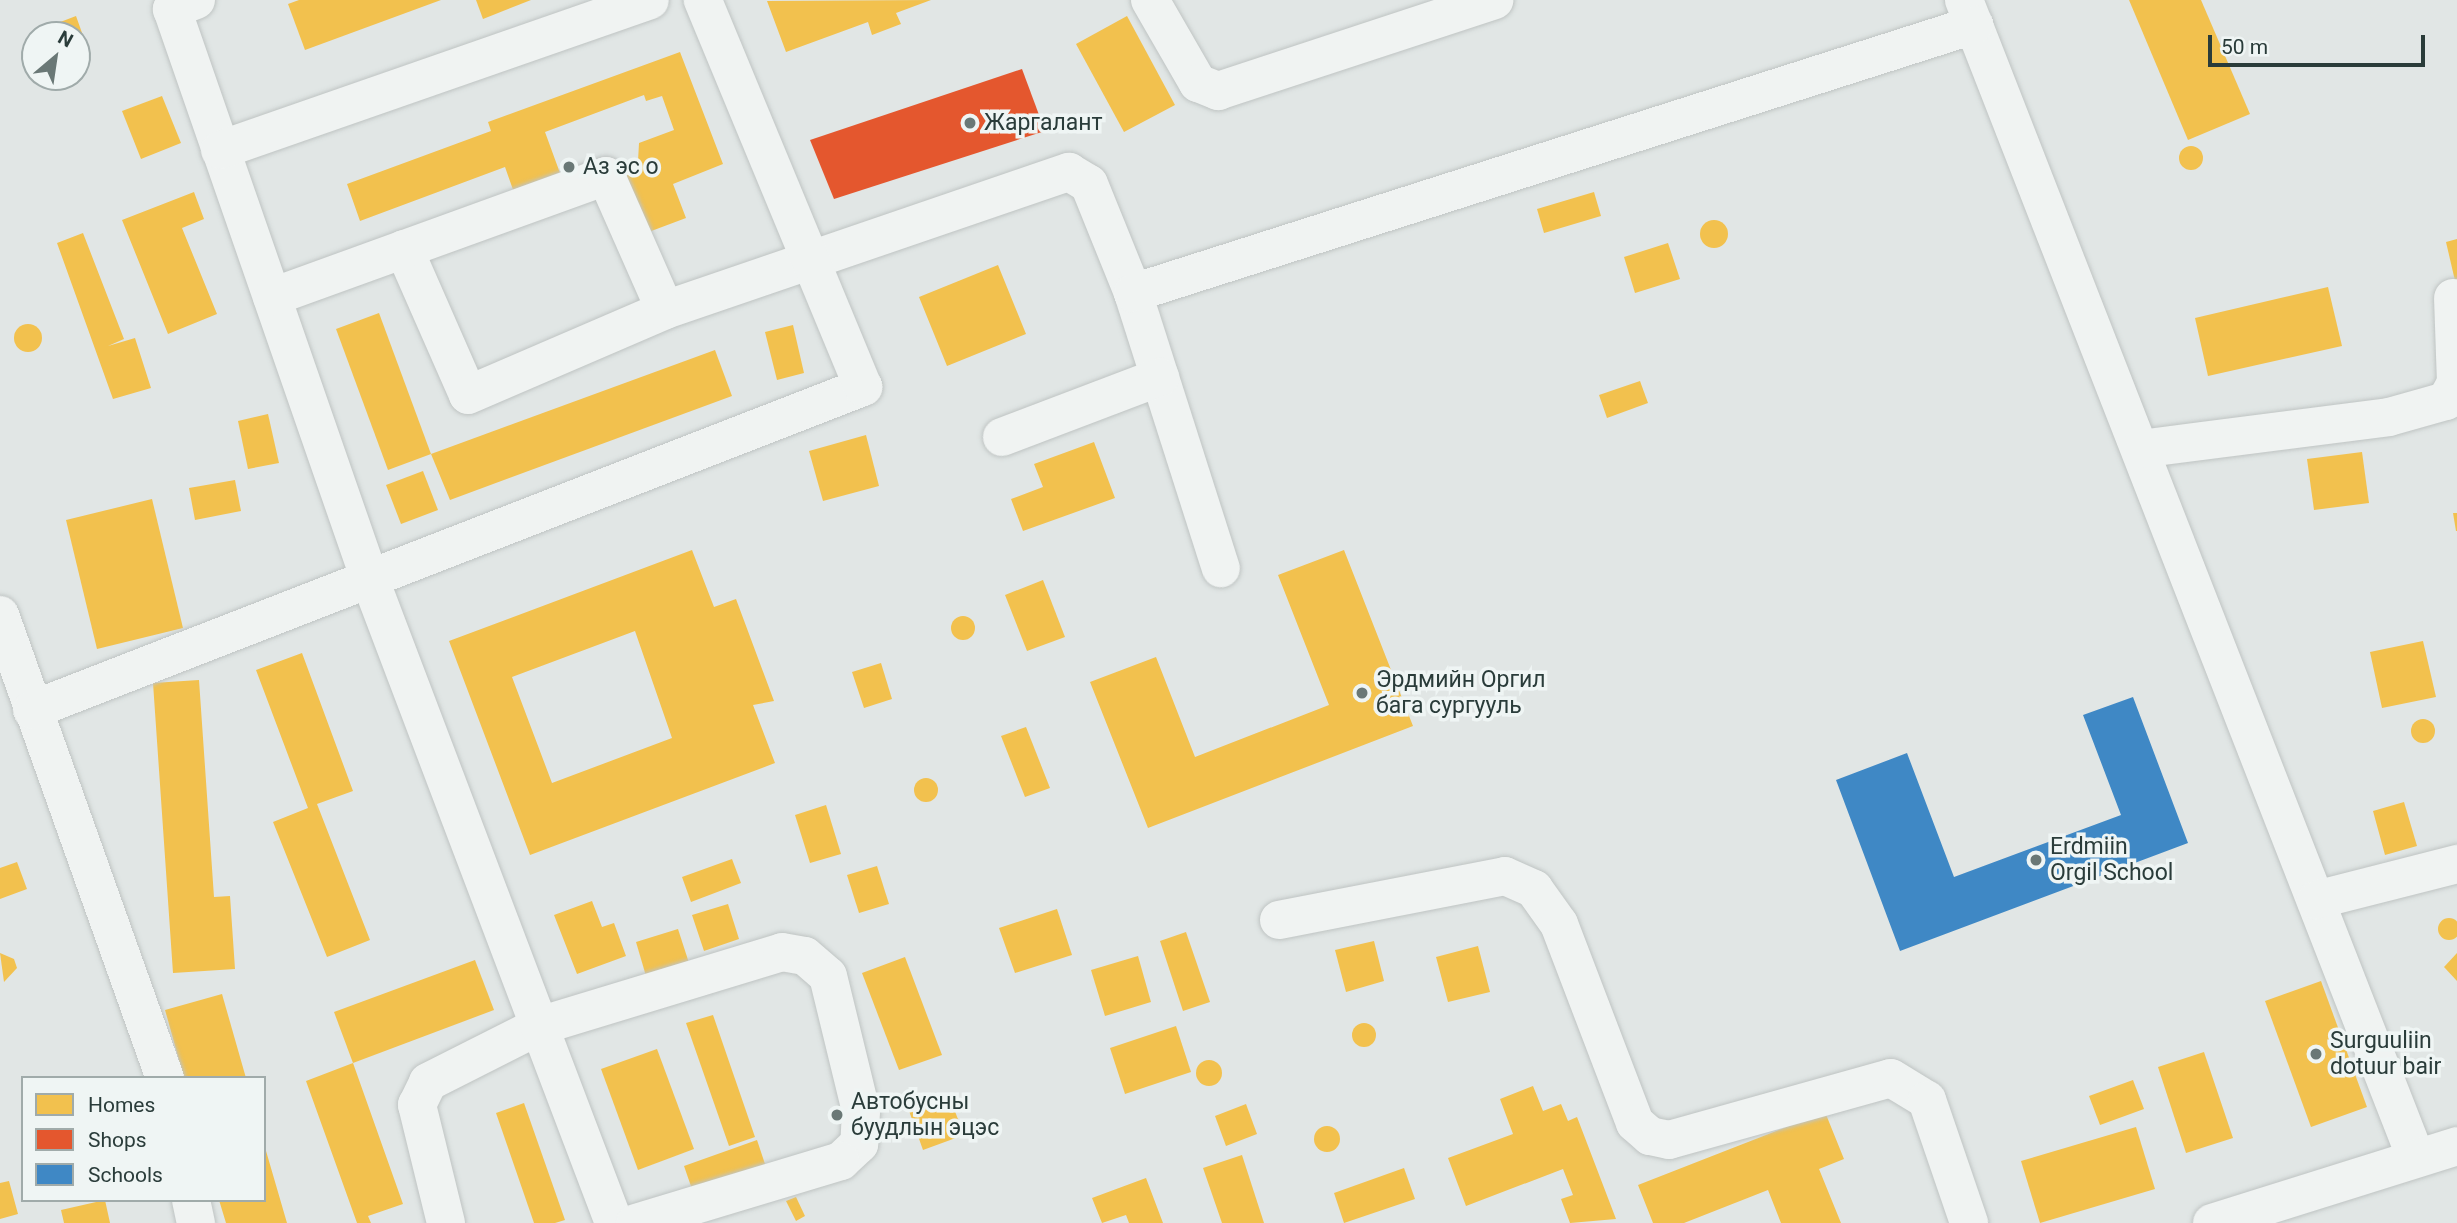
<!DOCTYPE html>
<meta charset="utf-8">
<style>
body{margin:0}
#map{position:relative;width:2457px;height:1223px;overflow:hidden;background:#e1e6e5;font-family:Roboto,sans-serif}
div>[style]{position:absolute}
[style*='--x']{left:calc(var(--x)*1px);top:calc(var(--y)*1px);width:calc(var(--w)*1px);rotate:calc(var(--a)*1deg)}
.homes>*{inset:0;background:#f2c14e}
.round{border-radius:50%}
.shops>*{inset:0;background:#e4572e}
.schools>*{inset:0;background:#3f88c5}
.roads{filter:drop-shadow(0 0 2px #bfc4c3) drop-shadow(0 0 2px #bfc4c3)}
.minor>*{height:38px;margin:-19px;padding:0 19px;transform-origin:19px;border-radius:19px;background:#f0f3f2}
.dots>*{width:19px;height:19px;translate:-50% -50%;box-sizing:border-box;border:4px solid #eff5f4;border-radius:50%}
span{translate:-50% -50%;white-space:nowrap;text-align:center;line-height:1.15;-webkit-text-stroke:7px #eff5f4;paint-order:stroke}
.poi-label{font-size:23px;color:#2a3c3a}
.left{translate:0 -50%;text-align:left}
.legend{position:absolute;left:21px;top:1076px;width:245px;height:126px;box-sizing:border-box;background:#eff5f4;border:2px solid #a0abaa;margin:0;padding:9px 12px;list-style:none;font-size:21px;color:#2a3c3a}
.legend li{display:flex;align-items:center;gap:14px;height:35px}
.legend b{width:35px;border:2px solid #a0abaa}
.north{position:absolute;left:21px;top:21px;width:70px;height:70px;box-sizing:border-box;background:#eff5f4;border:2px solid #a0abaa;border-radius:50%;rotate:29deg;font-size:19px;font-weight:700;line-height:28px;text-align:center;color:#2a3c3a}
.north::after{content:'';display:block;margin:auto;width:24px;height:32px;background:#6a7876;clip-path:polygon(50% 0,100% 100%,50% 72%,0 100%)}
.scale{position:absolute;left:2208px;top:35px;width:217px;height:32px;box-sizing:border-box;border:4px solid #2a3c3a;border-top:0;padding-left:9px;font-size:21px;line-height:24px;white-space:nowrap;color:#2a3c3a;-webkit-text-stroke:5px #eff5f4;paint-order:stroke}
</style>
<div id="map">
<div class="homes">
<i style="clip-path:polygon(299px 0,441px 0,305px 50px,288px 4px)"></i>
<i style="clip-path:polygon(476px 0,531px 0,483px 19px)"></i>
<i style="clip-path:polygon(931px 0,896px 13px,901px 24px,872px 35px,868px 22px,786px 52px,767px 1px)"></i>
<i style="clip-path:polygon(2129px 0,2201px 0,2250px 114px,2188px 140px)"></i>
<i style="clip-path:polygon(76px 16px,86px 44px,77px 48px,77px 35px,44px 35px,42px 29px)"></i>
<i style="clip-path:polygon(1127px 16px,1175px 105px,1124px 132px,1076px 44px)"></i>
<i style="clip-path:polygon(680px 52px,723px 164px,673px 184px,686px 218px,646px 233px,621px 168px,638px 161px,639px 143px,674px 130px,662px 96px,646px 101px,644px 95px,545px 132px,564px 184px,517px 201px,505px 167px,360px 221px,347px 184px,491px 131px,488px 122px)"></i>
<i style="clip-path:polygon(162px 96px,181px 143px,141px 159px,122px 111px)"></i>
<i class="round" style="left:2179px;top:146px;width:24px;height:24px"></i>
<i style="clip-path:polygon(194px 192px,204px 219px,182px 228px,217px 314px,168px 334px,122px 220px)"></i>
<i style="clip-path:polygon(1594px 192px,1601px 216px,1544px 233px,1537px 209px)"></i>
<i class="round" style="left:1700px;top:220px;width:28px;height:28px"></i>
<i style="clip-path:polygon(83px 233px,124px 339px,108px 346px,135px 338px,151px 388px,113px 399px,57px 243px)"></i>
<i style="clip-path:polygon(2457px 239px,2457px 285px,2456px 285px,2446px 242px)"></i>
<i style="clip-path:polygon(1668px 243px,1680px 279px,1635px 293px,1624px 257px)"></i>
<i style="clip-path:polygon(998px 265px,1026px 334px,947px 366px,919px 297px)"></i>
<i style="clip-path:polygon(2328px 287px,2342px 346px,2208px 376px,2195px 318px)"></i>
<i style="clip-path:polygon(379px 313px,431px 454px,388px 470px,336px 329px)"></i>
<i class="round" style="left:14px;top:324px;width:28px;height:28px"></i>
<i style="clip-path:polygon(793px 325px,804px 373px,777px 380px,765px 332px)"></i>
<i style="clip-path:polygon(715px 350px,732px 396px,450px 500px,431px 454px)"></i>
<i style="clip-path:polygon(1640px 381px,1648px 403px,1607px 418px,1599px 395px)"></i>
<i style="clip-path:polygon(268px 414px,279px 463px,248px 469px,238px 421px)"></i>
<i style="clip-path:polygon(866px 435px,879px 486px,823px 501px,809px 451px)"></i>
<i style="clip-path:polygon(1094px 442px,1115px 498px,1023px 531px,1011px 499px,1043px 487px,1034px 464px)"></i>
<i style="clip-path:polygon(2362px 452px,2369px 503px,2314px 510px,2307px 459px)"></i>
<i style="clip-path:polygon(423px 471px,438px 510px,401px 524px,386px 485px)"></i>
<i style="clip-path:polygon(235px 480px,241px 511px,195px 520px,189px 488px)"></i>
<i style="clip-path:polygon(152px 499px,183px 628px,97px 649px,66px 520px)"></i>
<i style="clip-path:polygon(2453px 513px,2457px 513px,2457px 531px,2456px 531px)"></i>
<i style="clip-path:polygon(evenodd,692px 550px,714px 607px,736px 599px,774px 701px,753px 705px,775px 763px,530px 855px,449px 641px,692px 550px,635px 631px,672px 738px,552px 783px,512px 677px,635px 631px)"></i>
<i style="clip-path:polygon(1344px 550px,1413px 726px,1148px 828px,1090px 682px,1156px 657px,1195px 757px,1329px 705px,1278px 575px)"></i>
<i style="clip-path:polygon(1043px 580px,1065px 637px,1027px 651px,1005px 595px)"></i>
<i class="round" style="left:951px;top:616px;width:24px;height:24px"></i>
<i style="clip-path:polygon(2423px 641px,2436px 697px,2382px 708px,2370px 652px)"></i>
<i style="clip-path:polygon(302px 653px,353px 791px,317px 804px,370px 940px,327px 957px,273px 822px,308px 808px,256px 670px)"></i>
<i style="clip-path:polygon(881px 663px,892px 699px,864px 708px,852px 672px)"></i>
<i style="clip-path:polygon(199px 680px,214px 897px,230px 896px,235px 969px,173px 973px,153px 683px)"></i>
<i class="round" style="left:2411px;top:719px;width:24px;height:24px"></i>
<i style="clip-path:polygon(1026px 727px,1050px 788px,1025px 797px,1001px 736px)"></i>
<i class="round" style="left:914px;top:778px;width:24px;height:24px"></i>
<i style="clip-path:polygon(2404px 802px,2417px 846px,2385px 855px,2373px 811px)"></i>
<i style="clip-path:polygon(826px 805px,841px 854px,810px 863px,795px 815px)"></i>
<i style="clip-path:polygon(732px 859px,741px 883px,691px 902px,682px 877px)"></i>
<i style="clip-path:polygon(17px 862px,27px 889px,0 899px,0 868px)"></i>
<i style="clip-path:polygon(877px 866px,889px 904px,859px 913px,847px 875px)"></i>
<i style="clip-path:polygon(592px 901px,602px 927px,614px 923px,626px 956px,577px 974px,554px 915px)"></i>
<i style="clip-path:polygon(728px 904px,739px 939px,704px 951px,692px 915px)"></i>
<i style="clip-path:polygon(1057px 909px,1072px 955px,1015px 973px,999px 928px)"></i>
<i class="round" style="left:2438px;top:918px;width:22px;height:22px"></i>
<i style="clip-path:polygon(678px 929px,689px 963px,646px 976px,636px 942px)"></i>
<i style="clip-path:polygon(1186px 932px,1210px 1002px,1183px 1011px,1160px 941px)"></i>
<i style="clip-path:polygon(1374px 941px,1384px 981px,1346px 992px,1335px 950px)"></i>
<i style="clip-path:polygon(1478px 946px,1490px 992px,1448px 1002px,1436px 957px)"></i>
<i style="clip-path:polygon(0 953px,14px 959px,17px 968px,4px 982px)"></i>
<i style="clip-path:polygon(2457px 953px,2457px 981px,2444px 967px)"></i>
<i style="clip-path:polygon(1138px 956px,1151px 1002px,1105px 1016px,1091px 970px)"></i>
<i style="clip-path:polygon(905px 957px,942px 1055px,899px 1070px,862px 973px)"></i>
<i style="clip-path:polygon(475px 960px,494px 1010px,353px 1063px,334px 1012px)"></i>
<i style="clip-path:polygon(2321px 981px,2367px 1107px,2311px 1127px,2265px 1001px)"></i>
<i style="clip-path:polygon(222px 994px,246px 1078px,184px 1078px,165px 1010px)"></i>
<i style="clip-path:polygon(713px 1015px,755px 1137px,729px 1146px,686px 1023px)"></i>
<i class="round" style="left:1352px;top:1023px;width:24px;height:24px"></i>
<i style="clip-path:polygon(1176px 1026px,1191px 1072px,1125px 1094px,1110px 1048px)"></i>
<i style="clip-path:polygon(657px 1049px,694px 1149px,638px 1170px,601px 1069px)"></i>
<i style="clip-path:polygon(2204px 1052px,2233px 1138px,2186px 1153px,2158px 1067px)"></i>
<i class="round" style="left:1196px;top:1060px;width:26px;height:26px"></i>
<i style="clip-path:polygon(353px 1063px,403px 1204px,368px 1216px,371px 1223px,357px 1223px,306px 1081px)"></i>
<i style="clip-path:polygon(2133px 1080px,2144px 1109px,2100px 1125px,2089px 1096px)"></i>
<i style="clip-path:polygon(1533px 1086px,1543px 1111px,1561px 1104px,1568px 1121px,1577px 1117px,1616px 1219px,1570px 1223px,1561px 1199px,1573px 1195px,1563px 1169px,1466px 1206px,1448px 1158px,1513px 1134px,1500px 1099px)"></i>
<i style="clip-path:polygon(948px 1093px,964px 1135px,923px 1150px,908px 1108px)"></i>
<i style="clip-path:polygon(524px 1103px,565px 1220px,555px 1223px,534px 1223px,496px 1113px)"></i>
<i style="clip-path:polygon(1246px 1104px,1257px 1134px,1226px 1146px,1215px 1116px)"></i>
<i style="clip-path:polygon(1825px 1112px,1844px 1159px,1819px 1169px,1841px 1223px,1781px 1223px,1768px 1190px,1684px 1223px,1653px 1223px,1638px 1185px)"></i>
<i class="round" style="left:1314px;top:1126px;width:26px;height:26px"></i>
<i style="clip-path:polygon(2136px 1127px,2155px 1189px,2040px 1223px,2021px 1161px)"></i>
<i style="clip-path:polygon(757px 1140px,766px 1167px,693px 1192px,684px 1166px)"></i>
<i style="clip-path:polygon(264px 1144px,287px 1223px,226px 1223px,219px 1200px,264px 1200px)"></i>
<i style="clip-path:polygon(1242px 1155px,1264px 1223px,1222px 1223px,1203px 1168px)"></i>
<i style="clip-path:polygon(1404px 1168px,1415px 1199px,1344px 1223px,1334px 1193px)"></i>
<i style="clip-path:polygon(1146px 1178px,1163px 1223px,1129px 1223px,1126px 1215px,1102px 1223px,1092px 1198px)"></i>
<i style="clip-path:polygon(9px 1181px,18px 1214px,0 1219px,0 1183px)"></i>
<i style="clip-path:polygon(796px 1197px,805px 1216px,796px 1221px,786px 1201px)"></i>
<i style="clip-path:polygon(105px 1200px,110px 1223px,64px 1223px,61px 1210px)"></i>
</div>
<div class="shops">
<i style="clip-path:polygon(1022px 69px,1045px 131px,834px 199px,810px 140px)"></i>
</div>
<div class="schools">
<i style="clip-path:polygon(2133px 697px,2188px 843px,1900px 951px,1836px 780px,1907px 753px,1954px 877px,2121px 815px,2083px 715px)"></i>
</div>
<div class="roads">
<div class="minor">
<i style="--x:196;--y:0;--w:26;--a:159"></i>
<i style="--x:172;--y:9;--w:601;--a:70.87"></i>
<i style="--x:369;--y:577;--w:691;--a:69.23"></i>
<i style="--x:1150;--y:0;--w:96;--a:60"></i>
<i style="--x:1198;--y:83;--w:22;--a:22"></i>
<i style="--x:1218;--y:91;--w:291;--a:-18.2"></i>
<i style="--x:1964;--y:0;--w:1243;--a:68.68"></i>
<i style="--x:220;--y:150;--w:455;--a:-19.2"></i>
<i style="--x:404;--y:249;--w:159;--a:66.3"></i>
<i style="--x:468;--y:395;--w:215;--a:-23.3"></i>
<i style="--x:1133;--y:293;--w:289;--a:72.3"></i>
<i style="--x:272;--y:297;--w:355;--a:-19.9"></i>
<i style="--x:606;--y:176;--w:146;--a:66.2"></i>
<i style="--x:665;--y:310;--w:427;--a:-18.9"></i>
<i style="--x:1069;--y:172;--w:23;--a:31"></i>
<i style="--x:1089;--y:184;--w:118;--a:68"></i>
<i style="--x:1133;--y:293;--w:883;--a:-17.68"></i>
<i style="--x:1002;--y:437;--w:169;--a:-20.8"></i>
<i style="--x:2140;--y:449;--w:251;--a:-7.3"></i>
<i style="--x:2389;--y:417;--w:59;--a:-15.7"></i>
<i style="--x:2446;--y:401;--w:21;--a:-61"></i>
<i style="--x:2456;--y:383;--w:85;--a:-92"></i>
<i style="--x:0;--y:615;--w:492;--a:70.4"></i>
<i style="--x:32;--y:710;--w:892;--a:-21.24"></i>
<i style="--x:863;--y:387;--w:419;--a:-112.5"></i>
<i style="--x:2316;--y:900;--w:146;--a:-14.3"></i>
<i style="--x:1279;--y:920;--w:230;--a:-11"></i>
<i style="--x:1505;--y:876;--w:32;--a:24"></i>
<i style="--x:1534;--y:889;--w:43;--a:54.5"></i>
<i style="--x:1559;--y:924;--w:213;--a:69.1"></i>
<i style="--x:1635;--y:1123;--w:20;--a:41"></i>
<i style="--x:1650;--y:1136;--w:19;--a:12"></i>
<i style="--x:1669;--y:1140;--w:230;--a:-15.6"></i>
<i style="--x:1891;--y:1078;--w:42;--a:31.4"></i>
<i style="--x:1927;--y:1100;--w:130;--a:71.1"></i>
<i style="--x:191;--y:1200;--w:24;--a:78"></i>
<i style="--x:446;--y:1223;--w:122;--a:-103.8"></i>
<i style="--x:417;--y:1105;--w:25;--a:-64"></i>
<i style="--x:428;--y:1082;--w:124;--a:-26.8"></i>
<i style="--x:539;--y:1026;--w:254;--a:-16.9"></i>
<i style="--x:782;--y:952;--w:23;--a:10"></i>
<i style="--x:805;--y:956;--w:30;--a:41"></i>
<i style="--x:828;--y:976;--w:139;--a:76.3"></i>
<i style="--x:861;--y:1111;--w:33;--a:93"></i>
<i style="--x:859;--y:1144;--w:25;--a:137"></i>
<i style="--x:841;--y:1161;--w:215;--a:163.2"></i>
<i style="--x:2212;--y:1223;--w:257;--a:-17.4"></i>
</div>
</div>
<div class="dots">
<i style="left:970px;top:123px;background:#6a7876"></i>
<i style="left:569px;top:167px;background:#6a7876"></i>
<i style="left:1362px;top:693px;background:#6a7876"></i>
<i style="left:2036px;top:860px;background:#6a7876"></i>
<i style="left:2316px;top:1054px;background:#6a7876"></i>
<i style="left:837px;top:1115px;background:#6a7876"></i>
</div>
<div class="poi-label">
<span class="left" style="left:984px;top:123px">Жаргалант</span>
<span class="left" style="left:583px;top:167px">Аз эс о</span>
<span class="left" style="left:1376px;top:693px">Эрдмийн Оргил<br>бага сургууль</span>
<span class="left" style="left:2050px;top:860px">Erdmiin<br>Orgil School</span>
<span class="left" style="left:2330px;top:1054px">Surguuliin<br>dotuur bair</span>
<span class="left" style="left:851px;top:1115px">Автобусны<br>буудлын эцэс</span>
</div>
<ul class="legend">
<li><b style="height:19px;background:#f2c14e"></b>Homes</li>
<li><b style="height:19px;background:#e4572e"></b>Shops</li>
<li><b style="height:19px;background:#3f88c5"></b>Schools</li>
</ul>
<div class="north">N</div>
<div class="scale">50 m</div>
</div>
